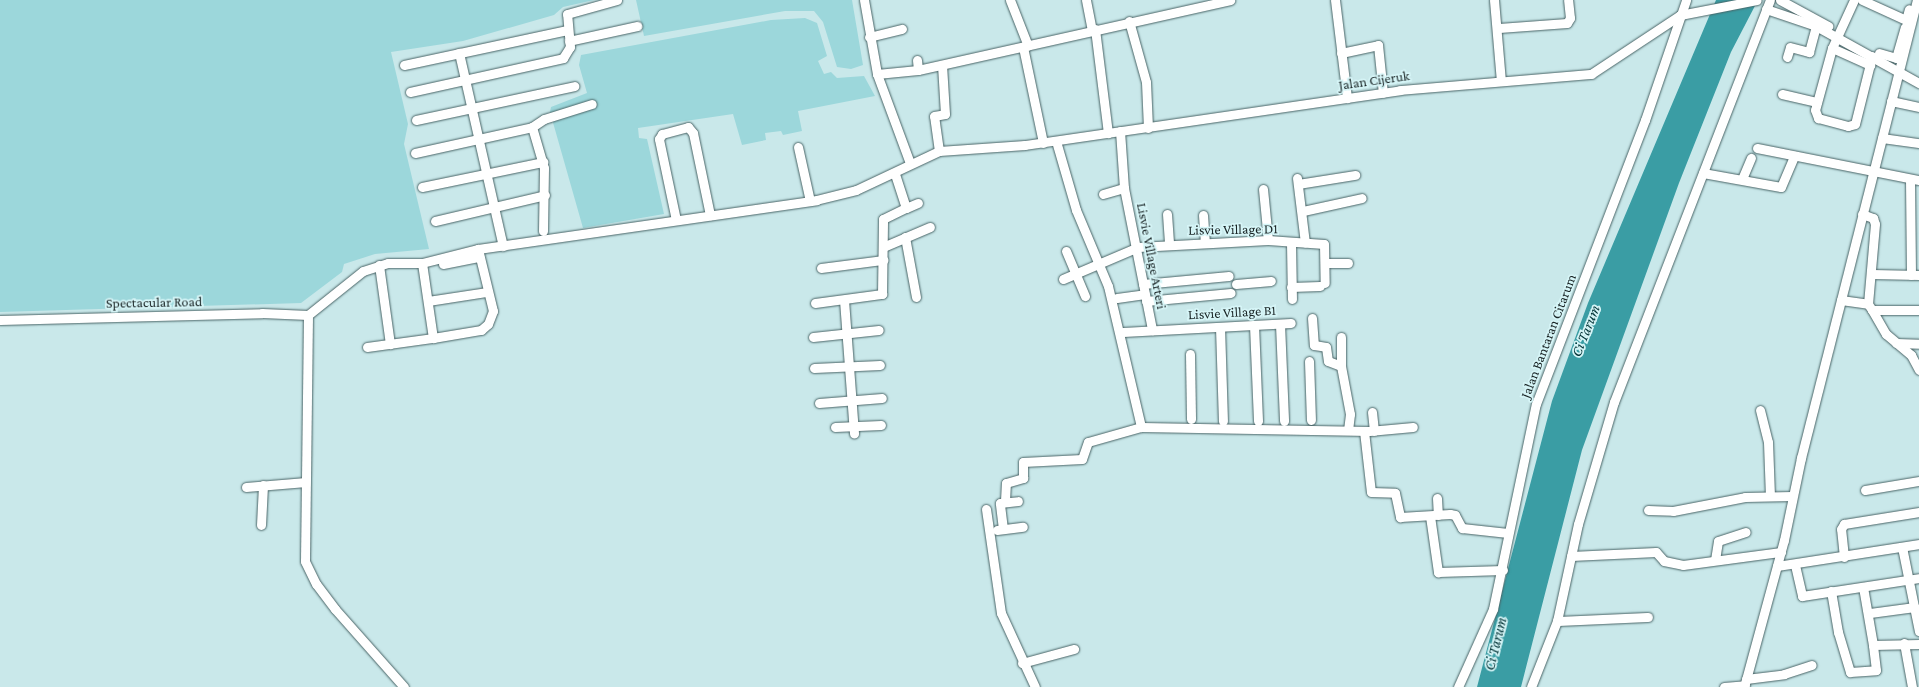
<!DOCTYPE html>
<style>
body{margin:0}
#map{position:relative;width:1919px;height:687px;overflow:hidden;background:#c9e8ea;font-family:"Crimson Pro",serif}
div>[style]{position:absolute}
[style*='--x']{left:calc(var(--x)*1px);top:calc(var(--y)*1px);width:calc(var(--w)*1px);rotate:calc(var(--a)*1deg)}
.green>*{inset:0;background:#9cd7db}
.water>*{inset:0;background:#3a9da4}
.roads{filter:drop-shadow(0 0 1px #496466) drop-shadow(0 0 1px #496466)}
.minor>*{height:9px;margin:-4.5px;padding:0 4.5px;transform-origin:4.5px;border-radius:4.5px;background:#fff}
span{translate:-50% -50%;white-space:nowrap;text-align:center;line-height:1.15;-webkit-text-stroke:3.5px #d6f5f7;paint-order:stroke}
.street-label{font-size:14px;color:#192425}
.water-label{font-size:15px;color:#023336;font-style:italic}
</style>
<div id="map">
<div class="green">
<i style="clip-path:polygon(0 0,594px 0,563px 7px,554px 15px,463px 41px,391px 52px,408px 124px,404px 144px,429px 249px,375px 254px,344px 264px,342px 272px,301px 303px,0 312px)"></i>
<i style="clip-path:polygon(636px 0,852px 0,863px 65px,851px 69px,837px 67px,823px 22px,814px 11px,785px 11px,644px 36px)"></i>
<i style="clip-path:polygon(805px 18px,817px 23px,827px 56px,818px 61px,824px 74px,831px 72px,837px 78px,864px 76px,875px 96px,798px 111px,802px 131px,783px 135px,781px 131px,765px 133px,766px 140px,742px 145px,733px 114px,638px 128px,639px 138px,647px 139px,664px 214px,583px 228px,550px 112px,551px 107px,587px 93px,579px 65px,581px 55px,771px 20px)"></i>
</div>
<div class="water">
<i style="clip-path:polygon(1716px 0,1758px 0,1731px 52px,1679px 183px,1582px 450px,1521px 687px,1477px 687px,1552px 401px,1588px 303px)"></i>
</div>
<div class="roads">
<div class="minor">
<i style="--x:864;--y:0;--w:75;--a:80"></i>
<i style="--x:877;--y:74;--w:95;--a:69.7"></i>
<i style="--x:1010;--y:0;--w:49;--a:68.6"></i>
<i style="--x:1086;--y:0;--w:31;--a:79"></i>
<i style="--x:1335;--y:0;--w:99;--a:83"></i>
<i style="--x:1494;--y:0;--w:81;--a:85.1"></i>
<i style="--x:1780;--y:0;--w:55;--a:28.4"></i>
<i style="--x:1854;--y:0;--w:53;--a:114.6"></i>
<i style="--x:1832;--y:48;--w:64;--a:105.3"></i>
<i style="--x:1815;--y:110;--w:9;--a:69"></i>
<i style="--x:1818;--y:118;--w:31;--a:15"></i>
<i style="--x:1848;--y:126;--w:7;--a:-16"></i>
<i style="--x:1855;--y:124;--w:70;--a:-76"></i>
<i style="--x:1862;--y:0;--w:48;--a:24.4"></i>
<i style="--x:1906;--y:20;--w:11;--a:-75"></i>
<i style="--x:1766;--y:9;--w:53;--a:18.8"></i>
<i style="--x:1816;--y:26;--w:118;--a:29"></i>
<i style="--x:1129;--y:21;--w:63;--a:74.4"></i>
<i style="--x:1146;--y:82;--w:46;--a:87.5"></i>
<i style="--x:1499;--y:28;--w:68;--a:-4.2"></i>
<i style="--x:1567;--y:23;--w:6;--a:-59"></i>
<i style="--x:1570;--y:18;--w:18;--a:-96"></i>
<i style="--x:1095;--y:29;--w:105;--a:82.9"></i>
<i style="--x:869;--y:37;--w:34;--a:-14"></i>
<i style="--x:569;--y:41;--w:70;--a:-12.4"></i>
<i style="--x:1023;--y:47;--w:98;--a:78.2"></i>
<i style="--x:1832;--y:48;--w:42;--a:24.1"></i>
<i style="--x:459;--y:53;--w:198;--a:77.2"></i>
<i style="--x:1341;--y:53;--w:38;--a:-12"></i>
<i style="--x:1378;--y:45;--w:48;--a:84.1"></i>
<i style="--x:1879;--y:53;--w:18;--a:16"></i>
<i style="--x:1896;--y:58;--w:32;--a:-74"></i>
<i style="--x:1787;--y:57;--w:10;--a:-73"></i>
<i style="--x:1790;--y:47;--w:20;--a:15"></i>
<i style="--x:1809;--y:52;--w:27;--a:-75"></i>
<i style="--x:917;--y:60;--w:10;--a:84"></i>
<i style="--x:404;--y:65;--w:167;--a:-12.1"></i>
<i style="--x:877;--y:74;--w:41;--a:-5.6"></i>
<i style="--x:918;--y:70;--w:320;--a:-12.6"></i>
<i style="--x:410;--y:92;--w:157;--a:-12.5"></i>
<i style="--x:563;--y:58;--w:13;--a:-58"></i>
<i style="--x:570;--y:47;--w:33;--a:-95"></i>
<i style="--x:567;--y:14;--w:52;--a:-15.6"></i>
<i style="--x:1782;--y:94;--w:36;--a:13"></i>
<i style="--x:1891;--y:101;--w:29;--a:12"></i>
<i style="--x:416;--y:120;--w:162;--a:-12.1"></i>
<i style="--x:532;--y:127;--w:43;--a:73.7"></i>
<i style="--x:544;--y:168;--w:63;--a:90.9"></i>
<i style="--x:1120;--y:131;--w:57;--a:86"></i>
<i style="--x:1124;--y:188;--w:145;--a:78.8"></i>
<i style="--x:1882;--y:138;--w:37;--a:8"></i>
<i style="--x:1056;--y:141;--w:72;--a:73.8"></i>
<i style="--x:1076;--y:210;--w:82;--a:67.2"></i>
<i style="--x:1108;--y:286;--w:145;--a:76.8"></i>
<i style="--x:798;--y:147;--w:55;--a:77.5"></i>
<i style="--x:1757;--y:148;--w:165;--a:11.2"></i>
<i style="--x:939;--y:151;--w:35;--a:-98"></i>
<i style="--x:934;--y:116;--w:11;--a:-10"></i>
<i style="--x:945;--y:114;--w:49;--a:-93.5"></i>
<i style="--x:415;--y:153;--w:120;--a:-12.5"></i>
<i style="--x:532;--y:127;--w:14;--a:-34"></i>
<i style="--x:544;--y:119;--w:50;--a:-17.4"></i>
<i style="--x:1703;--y:173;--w:79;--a:10.2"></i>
<i style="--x:1781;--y:187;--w:34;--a:-67"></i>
<i style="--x:1297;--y:178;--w:65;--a:83"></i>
<i style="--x:1742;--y:179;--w:23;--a:-67"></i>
<i style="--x:1910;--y:179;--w:96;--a:89.4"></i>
<i style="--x:1298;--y:184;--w:58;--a:-9"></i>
<i style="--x:422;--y:187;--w:124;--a:-11.7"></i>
<i style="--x:1263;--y:189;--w:51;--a:84.4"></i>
<i style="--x:1103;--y:194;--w:22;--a:-16"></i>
<i style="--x:906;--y:208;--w:13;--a:-23"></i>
<i style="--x:1303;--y:211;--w:60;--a:-12.4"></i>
<i style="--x:1167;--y:214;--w:30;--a:86"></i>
<i style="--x:1862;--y:214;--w:12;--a:20"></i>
<i style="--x:1873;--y:218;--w:6;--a:72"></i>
<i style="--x:1875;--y:224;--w:80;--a:95"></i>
<i style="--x:1203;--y:215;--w:27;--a:86"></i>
<i style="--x:676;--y:220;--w:83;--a:-101.9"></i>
<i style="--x:659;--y:139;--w:6;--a:-59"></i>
<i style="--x:662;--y:134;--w:27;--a:-15"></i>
<i style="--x:688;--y:127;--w:8;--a:50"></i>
<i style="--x:693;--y:133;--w:84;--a:78.3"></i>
<i style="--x:435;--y:221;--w:113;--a:-13.3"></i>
<i style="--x:905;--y:237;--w:61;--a:79.6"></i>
<i style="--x:1291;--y:243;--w:56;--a:89"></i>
<i style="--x:883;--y:247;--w:51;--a:-23.1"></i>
<i style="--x:1066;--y:251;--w:49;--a:67.1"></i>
<i style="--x:422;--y:263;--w:76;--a:81.7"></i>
<i style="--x:433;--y:338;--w:49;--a:-9.5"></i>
<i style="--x:481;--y:330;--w:9;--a:-41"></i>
<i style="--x:488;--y:324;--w:14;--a:-69"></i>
<i style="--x:493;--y:311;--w:64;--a:-103.6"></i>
<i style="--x:1325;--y:263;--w:23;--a:0"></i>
<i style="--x:443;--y:264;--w:37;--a:-11"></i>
<i style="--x:379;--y:265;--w:80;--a:82.1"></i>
<i style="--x:821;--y:268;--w:63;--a:-7.4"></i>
<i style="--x:1872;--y:274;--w:47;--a:1.2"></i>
<i style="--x:1063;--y:279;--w:82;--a:-23.1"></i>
<i style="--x:1138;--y:247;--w:130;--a:-3.1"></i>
<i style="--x:1268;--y:240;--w:56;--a:4.1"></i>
<i style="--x:1324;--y:244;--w:39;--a:89"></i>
<i style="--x:1143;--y:284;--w:86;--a:-5.3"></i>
<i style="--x:1236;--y:284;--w:35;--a:-5"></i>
<i style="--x:1291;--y:287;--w:29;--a:-2"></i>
<i style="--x:1117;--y:298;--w:28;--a:-8"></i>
<i style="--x:844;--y:300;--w:134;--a:85.7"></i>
<i style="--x:1841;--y:300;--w:27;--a:8"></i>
<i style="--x:1868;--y:304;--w:7;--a:56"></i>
<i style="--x:1872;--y:310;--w:47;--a:0"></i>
<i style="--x:428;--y:301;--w:60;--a:-8.7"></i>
<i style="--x:1146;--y:301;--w:85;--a:-5.4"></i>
<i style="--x:815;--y:303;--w:68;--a:-7.7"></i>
<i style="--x:882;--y:294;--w:75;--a:-89.2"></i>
<i style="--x:883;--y:219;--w:25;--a:-26"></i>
<i style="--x:906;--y:208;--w:36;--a:-108"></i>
<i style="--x:1872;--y:310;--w:28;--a:60"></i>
<i style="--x:1886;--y:334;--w:33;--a:40"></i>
<i style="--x:1911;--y:355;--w:17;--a:62"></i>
<i style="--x:1312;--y:318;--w:27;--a:86"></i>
<i style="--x:1314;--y:345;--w:12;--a:9"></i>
<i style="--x:1326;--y:347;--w:14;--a:82"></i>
<i style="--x:1328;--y:361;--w:14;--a:21"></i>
<i style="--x:1341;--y:366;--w:49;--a:79.4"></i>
<i style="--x:1350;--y:414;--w:16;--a:97"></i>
<i style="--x:0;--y:320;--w:262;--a:-1.5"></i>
<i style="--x:262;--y:313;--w:46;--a:2.5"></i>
<i style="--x:1280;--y:324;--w:97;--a:87.6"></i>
<i style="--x:1254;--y:325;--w:96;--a:87.6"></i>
<i style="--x:1220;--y:327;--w:94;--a:88.2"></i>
<i style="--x:1123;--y:332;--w:168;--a:-3.1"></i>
<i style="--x:813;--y:337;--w:66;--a:-6.1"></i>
<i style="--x:1896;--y:343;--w:23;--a:2"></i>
<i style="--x:367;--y:347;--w:67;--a:-7.8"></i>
<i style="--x:1190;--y:354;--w:65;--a:89.1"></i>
<i style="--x:1309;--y:361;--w:59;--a:88.1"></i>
<i style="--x:1341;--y:366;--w:29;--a:-90"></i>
<i style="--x:814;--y:368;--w:66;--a:-2.6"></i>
<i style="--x:819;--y:403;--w:63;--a:-4.5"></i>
<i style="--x:1760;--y:410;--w:33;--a:76"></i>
<i style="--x:1768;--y:442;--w:54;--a:87.9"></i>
<i style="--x:1372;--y:412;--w:19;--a:84"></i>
<i style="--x:835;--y:427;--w:46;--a:-2.5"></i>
<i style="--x:1364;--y:431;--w:61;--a:83.5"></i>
<i style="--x:1371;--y:492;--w:24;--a:2"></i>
<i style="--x:1395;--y:493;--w:25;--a:78"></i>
<i style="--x:1400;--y:517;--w:50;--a:-3.4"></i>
<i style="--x:1450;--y:514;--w:5;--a:11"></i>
<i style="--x:1455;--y:515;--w:15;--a:62"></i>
<i style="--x:1462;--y:528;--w:46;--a:6.2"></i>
<i style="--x:246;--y:487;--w:60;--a:-4.8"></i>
<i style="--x:1865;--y:490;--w:55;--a:-9.5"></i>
<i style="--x:1437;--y:498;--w:17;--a:87"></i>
<i style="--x:1005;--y:501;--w:18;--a:-87"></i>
<i style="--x:1006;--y:483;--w:18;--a:-16"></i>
<i style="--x:1023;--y:478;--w:16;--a:-90"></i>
<i style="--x:1023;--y:462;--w:59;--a:-2.9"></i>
<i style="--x:1082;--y:459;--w:18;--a:-71"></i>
<i style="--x:1088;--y:442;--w:55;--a:-15.8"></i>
<i style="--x:1141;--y:427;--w:228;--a:1"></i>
<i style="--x:1369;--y:431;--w:44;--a:-5.2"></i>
<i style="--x:986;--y:509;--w:105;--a:81.8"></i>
<i style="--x:1001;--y:613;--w:81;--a:65.3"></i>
<i style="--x:1648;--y:510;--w:25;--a:2"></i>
<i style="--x:1673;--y:511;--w:73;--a:-11"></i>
<i style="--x:1745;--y:497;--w:47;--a:-1.2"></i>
<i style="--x:1430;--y:516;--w:57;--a:81.9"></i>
<i style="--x:1438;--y:572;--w:65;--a:-1.8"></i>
<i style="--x:261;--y:525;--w:40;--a:-87.1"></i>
<i style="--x:1003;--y:529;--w:26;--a:-97"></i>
<i style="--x:1000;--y:503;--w:18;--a:-6"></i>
<i style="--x:997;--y:530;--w:26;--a:-7"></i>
<i style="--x:1902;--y:547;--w:86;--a:78.6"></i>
<i style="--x:1571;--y:556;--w:85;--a:-2.7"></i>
<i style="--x:1656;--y:552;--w:12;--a:48"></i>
<i style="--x:1664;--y:561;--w:19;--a:12"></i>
<i style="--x:1683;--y:565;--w:99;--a:-7.6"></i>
<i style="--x:1844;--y:557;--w:28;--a:-96"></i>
<i style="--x:1841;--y:529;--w:6;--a:-59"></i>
<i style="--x:1844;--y:524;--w:76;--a:-9.1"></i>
<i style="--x:1715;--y:560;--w:19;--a:-81"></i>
<i style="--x:1718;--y:541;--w:29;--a:-18"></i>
<i style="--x:1795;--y:565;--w:32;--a:77"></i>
<i style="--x:1802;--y:596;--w:118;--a:-8.7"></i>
<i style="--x:1777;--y:566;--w:144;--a:-8.8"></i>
<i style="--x:1863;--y:587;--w:59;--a:80.2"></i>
<i style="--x:1831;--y:591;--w:42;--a:80.3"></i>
<i style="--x:1838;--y:632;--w:42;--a:73.3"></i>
<i style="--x:1850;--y:672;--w:26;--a:-4"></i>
<i style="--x:1876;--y:670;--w:25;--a:-97"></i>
<i style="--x:1873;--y:645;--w:46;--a:-1.2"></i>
<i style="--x:1870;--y:613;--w:45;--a:-7.6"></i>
<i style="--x:1557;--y:621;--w:91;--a:-2.5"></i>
<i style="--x:1904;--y:643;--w:45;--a:79.7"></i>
<i style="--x:1022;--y:663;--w:54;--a:-15.1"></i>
<i style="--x:1746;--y:679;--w:38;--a:-7"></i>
<i style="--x:1784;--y:674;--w:29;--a:-18"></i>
<i style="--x:404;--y:687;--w:104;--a:-131.5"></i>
<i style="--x:335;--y:609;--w:31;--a:-127"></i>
<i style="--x:316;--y:584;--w:25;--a:-116"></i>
<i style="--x:305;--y:561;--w:246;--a:-89.3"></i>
<i style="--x:308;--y:315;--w:70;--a:-38.7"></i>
<i style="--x:363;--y:271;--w:26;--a:-18"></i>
<i style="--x:388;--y:263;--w:34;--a:0"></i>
<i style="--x:422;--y:263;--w:58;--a:-14"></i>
<i style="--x:478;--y:249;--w:342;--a:-8.2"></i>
<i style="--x:816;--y:200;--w:41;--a:-14"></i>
<i style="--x:856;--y:190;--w:92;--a:-25.2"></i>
<i style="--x:939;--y:151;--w:86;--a:-4"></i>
<i style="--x:1025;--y:145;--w:379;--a:-8.3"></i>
<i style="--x:1400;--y:90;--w:192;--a:-4.8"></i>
<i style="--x:1591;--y:74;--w:107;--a:-33.5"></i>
<i style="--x:1680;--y:15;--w:78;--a:-11"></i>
<i style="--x:1458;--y:687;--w:85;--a:-65.8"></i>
<i style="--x:1493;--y:609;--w:209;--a:-78.2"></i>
<i style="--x:1536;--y:404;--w:304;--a:-69"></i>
<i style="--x:1645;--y:120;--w:127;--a:-71.1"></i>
<i style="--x:1531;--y:687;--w:71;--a:-68.5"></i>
<i style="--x:1557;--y:621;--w:99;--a:-77.8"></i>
<i style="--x:1578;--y:524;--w:127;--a:-73.6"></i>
<i style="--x:1614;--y:402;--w:431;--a:-68.8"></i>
<i style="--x:1724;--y:687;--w:21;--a:-5"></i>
<i style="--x:1744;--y:687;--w:152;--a:-74.8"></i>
<i style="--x:1784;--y:540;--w:84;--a:-78.3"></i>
<i style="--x:1801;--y:458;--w:472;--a:-75.8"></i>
</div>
</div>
<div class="street-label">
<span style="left:1374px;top:80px;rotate:-8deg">Jalan Cijeruk</span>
<span style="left:1233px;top:229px;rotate:-1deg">Lisvie Village D1</span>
<span style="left:1152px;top:256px;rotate:79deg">Lisvie Village Arteri</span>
<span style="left:154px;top:302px;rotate:-1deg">Spectacular Road</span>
<span style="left:1232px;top:312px;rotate:-3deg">Lisvie Village B1</span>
<span style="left:1548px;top:336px;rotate:-69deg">Jalan Bantaran Citarum</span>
</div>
<div class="water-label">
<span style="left:1586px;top:331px;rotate:-68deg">Ci Tarum</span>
<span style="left:1496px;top:644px;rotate:-76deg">Ci Tarum</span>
</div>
</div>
